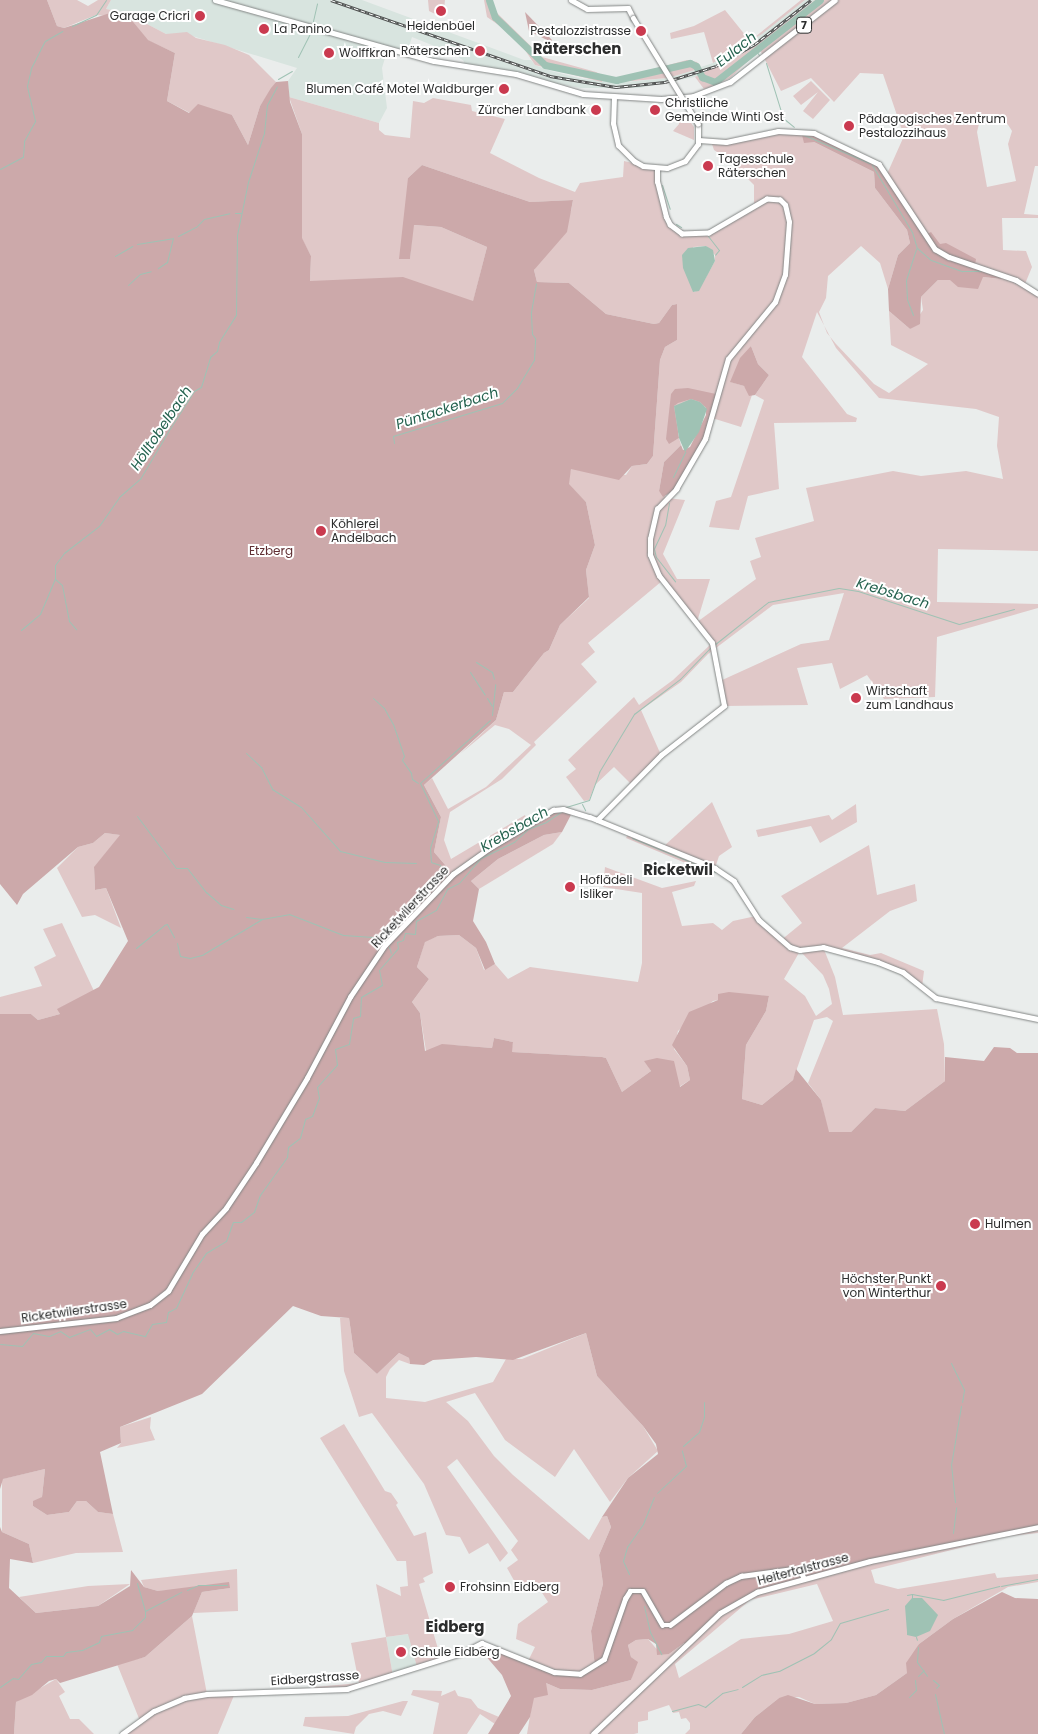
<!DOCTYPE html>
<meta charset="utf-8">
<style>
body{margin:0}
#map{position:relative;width:1038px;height:1734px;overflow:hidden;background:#eaedec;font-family:Poppins,sans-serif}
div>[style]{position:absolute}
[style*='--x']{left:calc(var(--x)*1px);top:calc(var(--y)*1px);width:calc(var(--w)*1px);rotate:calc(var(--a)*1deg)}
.built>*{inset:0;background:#d8e4df}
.green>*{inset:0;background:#e0c8c8}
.forest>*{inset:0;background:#cca9aa}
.water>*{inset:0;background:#9fc2b4}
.stream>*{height:1px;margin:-0.5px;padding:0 0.5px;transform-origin:0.5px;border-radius:0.5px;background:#9fc2b4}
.river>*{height:7px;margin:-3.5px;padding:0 3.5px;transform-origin:3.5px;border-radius:3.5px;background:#9fc2b4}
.roads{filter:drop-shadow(0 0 1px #838685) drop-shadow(0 0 1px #838685)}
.tertiary>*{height:4.5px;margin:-2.25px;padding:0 2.25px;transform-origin:2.25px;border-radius:2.25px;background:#fff}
.secondary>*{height:5px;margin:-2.5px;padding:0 2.5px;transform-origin:2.5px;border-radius:2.5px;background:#fff}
.primary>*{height:5px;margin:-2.5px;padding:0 2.5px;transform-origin:2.5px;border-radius:2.5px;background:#fff}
.rail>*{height:3px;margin-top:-1.5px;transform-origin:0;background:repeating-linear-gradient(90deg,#fff 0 4px,#4d4e4e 0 8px);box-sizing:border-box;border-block:1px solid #4d4e4e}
.bridges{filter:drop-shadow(0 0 1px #838685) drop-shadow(0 0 1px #838685)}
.secondary-bridge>*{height:5px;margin:-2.5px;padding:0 2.5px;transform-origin:2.5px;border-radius:2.5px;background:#fff}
.dots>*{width:14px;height:14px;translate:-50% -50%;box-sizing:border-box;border:2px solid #fff;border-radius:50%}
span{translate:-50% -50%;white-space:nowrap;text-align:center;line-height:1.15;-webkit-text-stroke:4px #fff;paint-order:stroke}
.shield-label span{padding:1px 4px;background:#fff;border:1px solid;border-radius:4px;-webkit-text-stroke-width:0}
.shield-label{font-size:11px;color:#2c2d2d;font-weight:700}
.poi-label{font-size:12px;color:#2c2d2d}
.right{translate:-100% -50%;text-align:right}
.left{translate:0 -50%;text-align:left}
.park-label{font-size:12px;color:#602f33}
.street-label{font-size:12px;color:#2c2d2d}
.water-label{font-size:14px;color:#25624f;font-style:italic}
.quarter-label{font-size:15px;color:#2c2d2d;font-weight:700}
</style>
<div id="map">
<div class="built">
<i style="clip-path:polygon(111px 0,362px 0,524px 60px,531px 60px,535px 65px,551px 71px,583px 79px,625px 82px,668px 78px,713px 63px,748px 44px,805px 0,815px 0,736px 59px,695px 77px,639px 88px,581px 88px,463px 67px,464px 61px,454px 54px,412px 37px,407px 53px,388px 48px,382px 68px,387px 108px,379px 123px,289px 97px,288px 81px,297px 68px,189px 35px,166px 34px,126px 13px,106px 9px)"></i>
<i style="clip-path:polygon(409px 1634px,417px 1667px,393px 1676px,386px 1637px)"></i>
</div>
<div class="green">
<i style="clip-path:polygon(47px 0,77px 0,88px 6px,98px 0,111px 0,106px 9px,126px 13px,166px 34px,187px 32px,196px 38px,225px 45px,249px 55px,276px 82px,260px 106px,248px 145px,232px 115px,190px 113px,167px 101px,175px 53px,147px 40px,130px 18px,96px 15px,64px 28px,57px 26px)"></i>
<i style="clip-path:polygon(428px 0,445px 0,443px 18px,429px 11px)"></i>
<i style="clip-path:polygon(484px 0,492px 0,496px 12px,542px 57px,596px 72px,602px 75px,602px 82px,535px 65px,517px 38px,487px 17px)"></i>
<i style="clip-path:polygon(801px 0,805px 0,762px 34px,713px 63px,704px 32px,671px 39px,670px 33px,694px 26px,725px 10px,750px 41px)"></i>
<i style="clip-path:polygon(evenodd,815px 0,1038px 0,1038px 166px,1035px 166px,1024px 214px,1038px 215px,1038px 218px,1002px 218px,1003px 250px,1026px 251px,1032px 267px,1025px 284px,1038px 294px,1038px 551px,938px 549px,937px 602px,1038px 604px,1038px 608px,937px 637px,935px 697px,884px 699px,867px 675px,840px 689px,832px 663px,797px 668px,808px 705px,724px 706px,720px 681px,801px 644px,829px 640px,844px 593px,773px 605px,708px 654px,681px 682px,641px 710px,661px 755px,633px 786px,614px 767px,595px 785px,589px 800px,584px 801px,566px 777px,576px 769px,568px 760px,634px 697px,639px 705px,673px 680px,712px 643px,662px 581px,588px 643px,595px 652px,581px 664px,597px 682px,534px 742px,536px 745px,502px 779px,450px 812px,444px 840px,451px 859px,525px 815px,528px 824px,453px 874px,434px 852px,441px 817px,424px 785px,432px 778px,448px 809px,486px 787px,531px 745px,509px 729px,495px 725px,460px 754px,496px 720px,504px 692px,513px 692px,544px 653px,549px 650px,560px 625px,589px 598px,586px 570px,595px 545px,586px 502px,568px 484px,571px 468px,626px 475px,632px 466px,647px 464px,653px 456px,660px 360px,665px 347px,677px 340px,677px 304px,672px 305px,659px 323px,654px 324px,606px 314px,569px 283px,537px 282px,534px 270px,571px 211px,573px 200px,530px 202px,422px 165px,408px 178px,410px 259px,413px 225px,441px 227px,487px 247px,473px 302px,310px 281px,311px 256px,302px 239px,302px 134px,289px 97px,379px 123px,379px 130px,385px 135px,410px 138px,413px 101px,424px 103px,433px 98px,471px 105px,472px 111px,505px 119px,490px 153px,539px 178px,575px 192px,580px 183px,623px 177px,624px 161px,657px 169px,670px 225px,682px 234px,709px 233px,754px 206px,754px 185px,728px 159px,714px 150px,711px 141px,801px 131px,814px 142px,874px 172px,875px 188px,907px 230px,910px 243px,898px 255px,888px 289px,880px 263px,861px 246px,828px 276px,826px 298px,819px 312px,827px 333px,836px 344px,874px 384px,889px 393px,928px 364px,891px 345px,889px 311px,910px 329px,923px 310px,921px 297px,938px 280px,983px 277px,1000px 279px,925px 236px,887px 174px,904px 136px,883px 74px,860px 73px,834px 102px,811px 78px,781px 91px,760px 50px,730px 78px,712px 87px,704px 89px,695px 77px,751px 49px,815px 0,995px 115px,1003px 117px,1012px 131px,1008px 144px,1016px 181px,987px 187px,977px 132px,980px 120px,995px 115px,815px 0,706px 246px,715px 255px,715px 261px,699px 290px,694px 292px,693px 247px,706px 246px,815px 0,817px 312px,836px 348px,879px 398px,976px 409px,999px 417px,997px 446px,1003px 479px,966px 471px,921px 476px,893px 471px,806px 488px,814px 521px,755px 538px,761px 557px,750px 561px,756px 579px,697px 622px,710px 579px,677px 579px,663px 554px,685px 500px,667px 498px,659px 491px,664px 462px,681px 445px,679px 438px,669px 443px,715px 394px,712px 418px,741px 427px,752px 395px,744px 386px,731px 382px,751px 346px,758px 364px,769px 375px,755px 395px,764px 400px,731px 497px,716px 501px,709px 527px,739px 530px,748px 496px,779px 489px,774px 423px,856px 422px,857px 418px,847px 414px,802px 357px,817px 312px)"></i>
<i style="clip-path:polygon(687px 60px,697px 62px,701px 68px,668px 78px,619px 82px,619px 78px)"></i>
<i style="clip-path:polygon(811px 81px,830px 100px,813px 119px,803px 111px,818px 92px,801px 105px,793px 96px)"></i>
<i style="clip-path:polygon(686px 116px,694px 127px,694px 140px,673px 131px,679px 124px,679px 118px)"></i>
<i style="clip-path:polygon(712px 802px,732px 847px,719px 856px,715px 868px,705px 864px,702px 870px,626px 838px,629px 833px,663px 847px)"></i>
<i style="clip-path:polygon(856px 804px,857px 822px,820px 843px,811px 826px,758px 837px,756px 830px,829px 815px,832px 820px)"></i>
<i style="clip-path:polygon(562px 832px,553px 844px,479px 889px,471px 881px,498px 859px,544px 835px)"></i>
<i style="clip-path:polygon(105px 833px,121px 835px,94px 868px,95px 890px,106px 888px,121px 928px,95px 915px,82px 917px,57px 868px,78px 847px,93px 843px)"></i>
<i style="clip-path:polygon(evenodd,869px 845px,877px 895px,915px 884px,917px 901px,890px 911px,842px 948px,870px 955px,881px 953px,924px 971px,922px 987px,891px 967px,823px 947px,835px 977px,843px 1015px,937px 1009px,944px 1044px,945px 1081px,905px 1111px,875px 1108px,851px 1132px,828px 1132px,821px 1100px,808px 1083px,833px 1021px,827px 1017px,814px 1020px,793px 1080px,762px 1105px,742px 1099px,746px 1045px,766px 1011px,769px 996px,718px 994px,718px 1000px,713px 1001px,678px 1031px,674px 1049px,687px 1066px,690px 1080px,679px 1087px,645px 1061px,651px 1071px,622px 1092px,606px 1058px,602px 1057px,511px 1052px,513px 1042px,494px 1038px,492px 1048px,453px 1045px,426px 1051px,420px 1013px,412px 1002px,429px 979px,417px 967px,425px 941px,438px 936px,459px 935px,476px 948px,484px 970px,495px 964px,508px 979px,530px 967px,638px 982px,642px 963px,642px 893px,603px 887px,605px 867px,662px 888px,696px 881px,694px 886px,672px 892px,682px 926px,713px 923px,722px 930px,733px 921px,756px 916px,780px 941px,802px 923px,781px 896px,869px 845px,800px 951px,823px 975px,829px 989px,832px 1004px,816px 1016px,805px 996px,784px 979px,800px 951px)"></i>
<i style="clip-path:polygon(62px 923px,94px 991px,58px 1009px,60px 1014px,38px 1020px,31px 1014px,0 1014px,0 997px,42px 986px,34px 967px,56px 956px,43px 929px)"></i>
<i style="clip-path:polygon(340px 1318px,349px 1318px,354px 1353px,377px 1374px,399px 1353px,409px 1358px,410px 1364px,399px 1360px,390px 1369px,386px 1377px,386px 1398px,425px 1402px,493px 1382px,506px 1359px,522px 1359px,586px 1333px,597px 1376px,643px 1426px,658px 1451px,628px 1478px,610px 1502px,574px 1449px,555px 1477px,505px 1440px,475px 1393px,446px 1402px,468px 1421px,494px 1456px,513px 1475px,589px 1540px,602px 1517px,607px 1516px,611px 1527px,599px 1555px,603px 1584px,591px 1631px,595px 1667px,568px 1675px,528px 1661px,535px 1647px,516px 1639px,518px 1624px,548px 1602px,535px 1582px,521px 1593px,507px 1568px,518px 1560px,511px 1550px,518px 1541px,457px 1459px,447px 1467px,508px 1553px,500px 1562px,488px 1543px,469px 1554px,460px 1537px,446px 1535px,424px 1484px,372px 1413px,359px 1417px,344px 1371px)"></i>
<i style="clip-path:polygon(151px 1417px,150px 1428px,155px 1440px,117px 1448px,121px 1443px,120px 1427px)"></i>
<i style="clip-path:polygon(344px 1424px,385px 1491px,391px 1493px,398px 1503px,396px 1505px,414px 1536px,426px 1532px,433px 1573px,423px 1578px,425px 1582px,419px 1584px,441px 1659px,417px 1667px,408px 1634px,386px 1637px,393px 1676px,364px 1685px,316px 1690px,315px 1687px,359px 1683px,351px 1643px,386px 1637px,376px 1584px,401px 1596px,400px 1587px,408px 1586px,406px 1561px,397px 1561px,320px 1438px)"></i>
<i style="clip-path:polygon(45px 1469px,42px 1497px,33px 1506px,47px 1515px,69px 1512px,77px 1501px,86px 1501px,98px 1512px,113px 1514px,123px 1552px,76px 1553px,33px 1563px,29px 1544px,2px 1532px,2px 1479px)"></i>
<i style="clip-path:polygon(evenodd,1038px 1527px,1038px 1533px,1008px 1536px,871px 1570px,875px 1583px,898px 1589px,995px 1573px,997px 1578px,1038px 1574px,1038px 1582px,1008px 1587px,953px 1619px,919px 1644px,907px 1673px,876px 1695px,846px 1703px,815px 1704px,799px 1697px,779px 1698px,755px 1717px,741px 1734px,685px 1734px,690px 1729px,690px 1723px,686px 1718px,681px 1719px,679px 1712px,673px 1713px,669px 1705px,648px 1712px,648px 1720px,638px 1722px,638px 1733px,634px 1734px,527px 1734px,533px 1698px,546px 1683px,560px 1689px,592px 1690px,631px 1680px,636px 1661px,631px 1657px,628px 1645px,636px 1640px,648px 1639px,660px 1653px,669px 1654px,684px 1643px,686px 1645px,720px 1613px,757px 1592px,870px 1561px,1038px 1527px,817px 1584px,833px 1621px,789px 1634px,741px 1639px,679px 1678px,675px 1664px,750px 1600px,817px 1584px)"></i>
<i style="clip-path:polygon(237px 1569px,238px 1611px,193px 1613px,202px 1592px,230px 1588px,158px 1591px,144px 1587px,141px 1580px)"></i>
<i style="clip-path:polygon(130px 1584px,98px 1606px,36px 1613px,19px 1597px,88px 1586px)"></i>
<i style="clip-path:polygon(192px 1616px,207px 1694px,235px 1693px,218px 1734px,122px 1734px,140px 1721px,117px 1664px,145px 1657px)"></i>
<i style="clip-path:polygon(56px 1679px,65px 1692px,59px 1696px,70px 1719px,79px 1719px,94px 1734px,14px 1734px,16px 1702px)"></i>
<i style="clip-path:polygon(413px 1690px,442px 1691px,441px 1696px,455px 1690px,458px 1696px,471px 1699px,478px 1708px,499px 1717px,495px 1724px,480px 1714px,467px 1734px,433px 1734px,439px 1703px,411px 1695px)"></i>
<i style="clip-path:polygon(403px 1701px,408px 1701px,401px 1716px,383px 1711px,369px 1714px,356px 1727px,354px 1734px,303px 1726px,305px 1717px,348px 1716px)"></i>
</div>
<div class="forest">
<i style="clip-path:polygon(0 0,47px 0,57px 26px,64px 28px,110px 13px,130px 18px,148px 40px,175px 53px,167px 101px,189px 113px,198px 104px,232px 115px,248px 145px,260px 106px,271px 88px,276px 82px,288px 81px,290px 102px,302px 134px,302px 238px,311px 256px,310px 281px,403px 277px,473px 301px,487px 247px,441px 227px,414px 225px,410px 259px,399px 259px,408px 178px,422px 165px,530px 202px,573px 200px,567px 232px,534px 270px,537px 282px,569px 283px,606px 314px,654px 324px,659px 323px,672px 305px,677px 304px,677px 340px,665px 347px,660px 360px,653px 456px,647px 464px,632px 466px,619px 480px,571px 469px,569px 484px,586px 502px,595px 545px,586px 570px,589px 597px,560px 625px,549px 650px,544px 653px,513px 692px,504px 692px,496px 720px,424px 785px,441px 817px,434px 852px,452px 873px,553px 810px,573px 811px,562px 832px,544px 835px,498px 859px,471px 881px,479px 889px,473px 921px,486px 942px,495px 964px,485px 970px,476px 948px,459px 935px,438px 936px,425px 942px,417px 967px,429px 979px,412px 1002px,420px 1013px,425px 1051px,442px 1044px,492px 1048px,494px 1038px,513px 1042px,512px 1052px,602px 1057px,606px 1058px,622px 1092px,651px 1071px,644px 1061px,657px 1058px,674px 1061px,680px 1087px,690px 1080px,687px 1066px,672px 1045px,689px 1012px,718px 1000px,718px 994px,729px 992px,769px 996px,766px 1011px,746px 1045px,742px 1099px,762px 1105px,793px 1080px,796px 1069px,821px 1100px,829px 1132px,851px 1132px,875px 1108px,905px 1111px,945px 1081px,945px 1057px,984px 1061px,994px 1047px,1010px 1048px,1017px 1053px,1038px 1053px,1038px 1527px,933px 1547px,773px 1586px,737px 1601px,686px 1645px,684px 1643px,669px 1654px,657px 1655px,656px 1644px,648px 1639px,636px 1640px,628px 1645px,631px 1657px,638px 1662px,631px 1680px,592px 1690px,560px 1689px,546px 1683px,548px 1695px,534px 1698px,530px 1717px,519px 1734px,488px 1734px,511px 1696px,502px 1675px,484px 1654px,471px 1655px,469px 1650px,482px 1643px,554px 1672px,580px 1674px,595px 1667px,591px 1631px,603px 1584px,599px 1555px,611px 1527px,607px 1516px,602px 1517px,628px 1478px,658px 1454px,656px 1444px,643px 1426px,597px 1376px,586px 1333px,513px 1360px,476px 1357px,433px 1360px,424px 1365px,410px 1364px,409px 1358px,399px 1353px,377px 1374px,354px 1353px,349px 1318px,321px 1316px,293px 1306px,202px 1394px,120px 1427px,121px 1443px,100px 1452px,113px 1514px,98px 1512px,86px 1501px,77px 1501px,69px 1512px,47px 1515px,33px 1506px,33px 1501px,42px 1497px,45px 1469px,3px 1479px,0 1489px,0 1014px,31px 1014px,38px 1020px,60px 1014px,57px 1009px,99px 987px,128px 941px,106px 888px,95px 890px,94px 867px,120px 835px,105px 833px,93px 843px,78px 847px,23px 894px,17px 905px,0 884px)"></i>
<i style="clip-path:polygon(525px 12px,552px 40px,551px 42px,529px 31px)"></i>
<i style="clip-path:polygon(801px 131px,814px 133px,879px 164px,925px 235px,931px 232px,940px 244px,946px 243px,976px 259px,975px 265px,1001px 274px,1001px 279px,983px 277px,978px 289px,958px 287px,950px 280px,938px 280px,921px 297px,920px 324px,910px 329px,889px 311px,888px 289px,898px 255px,910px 243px,907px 230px,875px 188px,874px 172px,814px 142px,804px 143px)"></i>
<i style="clip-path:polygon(751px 346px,758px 364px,769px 375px,755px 395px,749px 396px,744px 386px,730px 382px,740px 358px)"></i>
<i style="clip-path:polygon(688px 388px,716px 394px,712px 418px,705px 439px,676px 489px,663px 497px,659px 491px,664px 462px,681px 445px,683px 450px,690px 447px,706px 415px,706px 408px,700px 402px,691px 399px,678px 403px,674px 406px,679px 438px,669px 444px,666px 439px,671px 394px,675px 389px)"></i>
<i style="clip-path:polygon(0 1527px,2px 1532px,29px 1544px,33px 1563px,10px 1559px,9px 1588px,36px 1613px,98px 1606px,130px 1586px,131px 1570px,144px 1587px,158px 1591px,229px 1582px,230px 1588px,202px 1592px,192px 1616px,145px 1657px,60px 1683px,56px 1679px,49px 1681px,32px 1695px,16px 1702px,14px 1734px,0 1734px)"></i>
<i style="clip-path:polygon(1002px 1592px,1015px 1598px,1038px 1599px,1038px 1734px,741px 1734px,755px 1717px,779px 1698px,788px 1695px,815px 1704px,846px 1703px,876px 1695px,907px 1673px,906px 1663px,919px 1644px,953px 1619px)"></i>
</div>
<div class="water">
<i style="clip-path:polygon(706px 246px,713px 250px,715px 261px,699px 291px,693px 292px,683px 268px,682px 255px,688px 248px)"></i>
<i style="clip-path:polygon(691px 399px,700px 402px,707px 409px,699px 432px,685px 452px,679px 438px,674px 406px)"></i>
<i style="clip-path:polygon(912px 1598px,922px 1598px,938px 1615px,930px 1631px,916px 1637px,907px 1635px,907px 1632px,905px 1606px)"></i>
</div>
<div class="stream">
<i style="--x:313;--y:21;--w:18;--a:-77"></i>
<i style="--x:72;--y:26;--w:26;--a:-25"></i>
<i style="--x:96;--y:15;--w:18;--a:-56"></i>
<i style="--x:756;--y:51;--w:5;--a:53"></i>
<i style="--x:298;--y:57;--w:25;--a:-63"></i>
<i style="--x:766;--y:63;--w:58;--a:72.8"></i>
<i style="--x:783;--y:118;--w:14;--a:39"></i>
<i style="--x:278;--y:79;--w:16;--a:-30"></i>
<i style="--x:607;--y:80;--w:2;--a:27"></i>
<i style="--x:804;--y:135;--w:71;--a:23.3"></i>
<i style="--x:872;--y:165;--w:78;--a:59.2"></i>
<i style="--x:912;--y:232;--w:17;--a:73"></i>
<i style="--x:917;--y:248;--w:18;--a:41"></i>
<i style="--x:931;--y:260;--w:33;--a:20"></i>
<i style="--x:962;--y:271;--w:18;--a:0"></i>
<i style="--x:0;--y:169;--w:26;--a:-28"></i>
<i style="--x:23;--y:157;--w:16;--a:-86"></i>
<i style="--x:24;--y:141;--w:23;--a:-61"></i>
<i style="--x:35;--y:121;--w:36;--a:-103"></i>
<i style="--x:27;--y:86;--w:18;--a:-77"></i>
<i style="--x:31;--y:68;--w:30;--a:-63"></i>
<i style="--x:45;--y:41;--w:20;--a:-30"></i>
<i style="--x:662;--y:185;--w:25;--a:72"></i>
<i style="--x:235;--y:213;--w:6;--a:0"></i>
<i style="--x:676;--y:224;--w:6;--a:31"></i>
<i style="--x:178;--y:236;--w:20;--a:-27"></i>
<i style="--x:196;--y:227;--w:11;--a:-45"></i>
<i style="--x:204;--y:219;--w:26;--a:-13"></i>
<i style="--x:708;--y:236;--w:18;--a:52"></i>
<i style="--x:719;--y:250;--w:6;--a:129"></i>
<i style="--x:137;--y:244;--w:36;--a:-9"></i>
<i style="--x:173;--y:238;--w:25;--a:104"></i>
<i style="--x:167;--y:262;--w:11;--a:146"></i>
<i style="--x:115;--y:256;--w:20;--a:-30"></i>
<i style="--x:128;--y:285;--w:16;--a:-43"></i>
<i style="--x:140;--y:274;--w:11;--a:-15"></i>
<i style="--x:913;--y:315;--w:17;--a:-111"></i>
<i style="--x:907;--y:299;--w:19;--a:-93"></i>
<i style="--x:906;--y:280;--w:33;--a:-72"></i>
<i style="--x:394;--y:443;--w:7;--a:-98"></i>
<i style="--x:393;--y:436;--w:114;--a:-16.8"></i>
<i style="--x:502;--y:403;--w:21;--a:-45"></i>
<i style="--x:517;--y:388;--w:33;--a:-59"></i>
<i style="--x:534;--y:360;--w:22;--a:-87"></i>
<i style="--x:535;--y:338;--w:5;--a:-127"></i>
<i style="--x:532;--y:334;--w:22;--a:-93"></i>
<i style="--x:531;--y:312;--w:29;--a:-80"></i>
<i style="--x:673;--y:477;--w:28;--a:-64"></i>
<i style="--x:669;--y:503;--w:22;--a:100"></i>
<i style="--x:665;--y:525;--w:26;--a:115"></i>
<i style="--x:654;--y:549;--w:8;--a:76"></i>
<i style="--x:656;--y:557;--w:31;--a:52"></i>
<i style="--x:55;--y:579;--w:9;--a:41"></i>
<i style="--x:62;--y:585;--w:37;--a:79"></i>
<i style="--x:69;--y:621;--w:11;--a:49"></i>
<i style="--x:21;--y:630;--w:25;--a:-40"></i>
<i style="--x:40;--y:614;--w:38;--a:-67"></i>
<i style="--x:55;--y:579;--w:14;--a:-90"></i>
<i style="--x:55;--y:565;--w:15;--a:-53"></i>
<i style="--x:64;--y:553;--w:44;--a:-37.6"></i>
<i style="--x:99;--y:526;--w:35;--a:-55"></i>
<i style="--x:119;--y:497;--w:28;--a:-41"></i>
<i style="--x:140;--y:479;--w:57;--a:-59.4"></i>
<i style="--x:169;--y:430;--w:46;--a:-57.3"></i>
<i style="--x:194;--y:391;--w:8;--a:-30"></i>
<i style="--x:201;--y:387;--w:31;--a:-73"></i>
<i style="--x:210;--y:357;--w:9;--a:-41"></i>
<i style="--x:217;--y:351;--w:9;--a:-77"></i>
<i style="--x:219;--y:342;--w:32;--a:-58"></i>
<i style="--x:236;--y:315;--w:80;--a:-89.3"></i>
<i style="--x:237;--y:235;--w:54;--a:-78.3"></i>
<i style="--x:248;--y:182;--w:52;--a:-71.9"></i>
<i style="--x:264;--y:133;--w:28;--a:-84"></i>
<i style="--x:267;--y:105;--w:21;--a:-62"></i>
<i style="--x:714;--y:645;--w:69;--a:-38.5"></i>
<i style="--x:768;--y:602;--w:72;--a:-11.2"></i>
<i style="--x:839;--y:588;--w:19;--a:9"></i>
<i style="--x:858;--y:591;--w:106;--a:18.1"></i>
<i style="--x:959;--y:624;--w:57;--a:-15.3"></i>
<i style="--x:476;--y:662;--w:19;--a:32"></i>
<i style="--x:492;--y:672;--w:7;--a:74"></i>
<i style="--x:470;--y:672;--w:27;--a:57"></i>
<i style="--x:373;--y:698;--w:15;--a:42"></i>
<i style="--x:384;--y:708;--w:18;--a:61"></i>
<i style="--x:393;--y:724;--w:34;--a:71"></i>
<i style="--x:404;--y:756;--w:4;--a:117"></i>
<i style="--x:402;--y:760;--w:16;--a:55"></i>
<i style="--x:411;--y:773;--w:6;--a:81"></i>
<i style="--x:412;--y:779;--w:7;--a:34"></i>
<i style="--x:487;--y:698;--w:9;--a:58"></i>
<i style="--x:492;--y:715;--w:31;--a:-84"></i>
<i style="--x:246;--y:753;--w:21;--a:43"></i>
<i style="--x:261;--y:767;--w:25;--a:63"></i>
<i style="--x:272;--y:789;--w:34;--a:32"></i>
<i style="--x:301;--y:807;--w:59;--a:48.4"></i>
<i style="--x:340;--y:851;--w:46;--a:13.7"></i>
<i style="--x:385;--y:862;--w:31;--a:2"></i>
<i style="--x:582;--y:804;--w:7;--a:63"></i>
<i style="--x:566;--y:807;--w:24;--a:-17"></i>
<i style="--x:589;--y:800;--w:30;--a:-70"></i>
<i style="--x:599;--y:772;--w:68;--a:-58.9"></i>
<i style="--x:634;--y:714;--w:58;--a:-37.3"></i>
<i style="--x:680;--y:679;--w:45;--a:-45.9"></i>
<i style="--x:137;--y:816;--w:65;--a:53.1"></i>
<i style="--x:176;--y:868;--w:11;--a:0"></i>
<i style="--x:187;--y:868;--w:31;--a:52"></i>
<i style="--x:206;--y:892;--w:20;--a:41"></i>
<i style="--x:221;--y:905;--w:13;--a:18"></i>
<i style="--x:632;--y:838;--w:90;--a:22.3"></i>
<i style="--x:447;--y:877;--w:14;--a:-120"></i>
<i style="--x:440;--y:865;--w:9;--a:-162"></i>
<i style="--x:431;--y:862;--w:14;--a:-94"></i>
<i style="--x:430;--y:848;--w:28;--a:-73"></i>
<i style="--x:438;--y:821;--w:42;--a:-115.3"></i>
<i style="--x:420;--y:783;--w:94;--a:-42"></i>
<i style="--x:246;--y:917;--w:16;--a:7"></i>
<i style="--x:177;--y:943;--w:13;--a:77"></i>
<i style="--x:180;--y:956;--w:10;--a:11"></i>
<i style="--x:190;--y:958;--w:12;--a:-14"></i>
<i style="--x:202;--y:955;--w:70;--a:-31"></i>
<i style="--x:262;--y:919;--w:27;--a:-10"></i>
<i style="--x:289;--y:914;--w:58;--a:21.3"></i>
<i style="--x:343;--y:935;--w:30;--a:4"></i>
<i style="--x:373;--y:937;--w:13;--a:29"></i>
<i style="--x:389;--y:947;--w:6;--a:72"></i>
<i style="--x:136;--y:948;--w:36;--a:-39"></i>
<i style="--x:164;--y:925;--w:3;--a:-18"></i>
<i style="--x:167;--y:924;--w:15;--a:62"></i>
<i style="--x:0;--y:1344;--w:22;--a:5"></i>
<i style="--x:22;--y:1346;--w:17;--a:-50"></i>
<i style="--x:33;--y:1333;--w:16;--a:11"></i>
<i style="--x:49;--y:1336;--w:12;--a:-24"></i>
<i style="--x:60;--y:1331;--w:11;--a:34"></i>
<i style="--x:69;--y:1337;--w:22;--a:-21"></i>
<i style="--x:90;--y:1329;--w:9;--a:49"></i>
<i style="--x:96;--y:1336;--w:15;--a:-28"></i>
<i style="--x:109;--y:1329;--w:9;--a:32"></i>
<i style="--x:117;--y:1334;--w:7;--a:-27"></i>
<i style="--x:123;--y:1331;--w:23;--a:13"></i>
<i style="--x:145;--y:1336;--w:14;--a:-60"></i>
<i style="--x:152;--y:1324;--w:14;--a:-8"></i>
<i style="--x:166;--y:1322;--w:10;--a:-79"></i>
<i style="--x:168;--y:1312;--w:9;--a:-27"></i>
<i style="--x:176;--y:1308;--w:38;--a:-65"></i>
<i style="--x:192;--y:1273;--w:24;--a:-55"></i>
<i style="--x:206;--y:1253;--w:23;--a:-31"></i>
<i style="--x:226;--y:1241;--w:20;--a:-70"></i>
<i style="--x:233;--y:1222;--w:8;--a:0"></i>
<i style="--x:241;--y:1222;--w:16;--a:-38"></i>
<i style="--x:254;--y:1212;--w:18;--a:-71"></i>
<i style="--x:260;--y:1195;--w:47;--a:-54.6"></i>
<i style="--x:287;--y:1157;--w:10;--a:-84"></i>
<i style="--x:288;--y:1147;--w:15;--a:-37"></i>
<i style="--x:300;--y:1138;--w:20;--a:-75"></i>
<i style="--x:305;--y:1119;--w:8;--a:-23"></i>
<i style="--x:312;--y:1116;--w:19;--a:-69"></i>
<i style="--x:319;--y:1098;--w:11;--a:-100"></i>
<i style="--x:317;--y:1087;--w:30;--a:-48"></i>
<i style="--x:337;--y:1065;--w:16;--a:-97"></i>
<i style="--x:335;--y:1049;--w:15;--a:-20"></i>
<i style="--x:349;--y:1044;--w:26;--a:-81"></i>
<i style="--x:353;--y:1018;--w:7;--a:-16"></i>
<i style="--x:360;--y:1016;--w:19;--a:-87"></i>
<i style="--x:361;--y:997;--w:24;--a:-30"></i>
<i style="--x:382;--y:985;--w:15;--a:-101"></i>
<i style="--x:379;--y:970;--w:29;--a:-49"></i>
<i style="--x:398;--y:948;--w:6;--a:-99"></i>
<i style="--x:397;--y:942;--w:6;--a:-18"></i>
<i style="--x:403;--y:940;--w:7;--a:-74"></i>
<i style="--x:405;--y:933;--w:10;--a:6"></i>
<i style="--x:415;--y:934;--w:13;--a:-86"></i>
<i style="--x:416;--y:921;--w:23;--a:-29"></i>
<i style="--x:436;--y:910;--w:24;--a:-62"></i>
<i style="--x:447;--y:889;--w:13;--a:-27"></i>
<i style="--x:459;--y:883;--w:33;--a:-49"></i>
<i style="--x:481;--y:858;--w:37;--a:-26"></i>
<i style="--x:514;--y:842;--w:19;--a:-43"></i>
<i style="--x:528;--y:829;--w:19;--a:-21"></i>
<i style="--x:546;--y:822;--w:22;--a:-34"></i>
<i style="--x:951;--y:1363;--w:30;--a:64"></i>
<i style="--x:964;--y:1390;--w:12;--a:99"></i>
<i style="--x:683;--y:1446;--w:21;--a:-41"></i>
<i style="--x:699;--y:1432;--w:16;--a:-72"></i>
<i style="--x:704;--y:1417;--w:15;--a:-90"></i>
<i style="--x:657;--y:1493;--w:40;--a:-43"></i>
<i style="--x:686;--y:1466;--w:16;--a:-105"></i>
<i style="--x:955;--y:1502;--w:37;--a:-96"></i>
<i style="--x:951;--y:1465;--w:60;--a:-80.4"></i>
<i style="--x:953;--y:1533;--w:26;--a:-83"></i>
<i style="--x:629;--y:1574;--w:14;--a:-115"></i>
<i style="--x:623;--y:1561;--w:15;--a:-74"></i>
<i style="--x:627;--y:1547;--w:28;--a:-55"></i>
<i style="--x:643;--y:1524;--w:29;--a:-68"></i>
<i style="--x:137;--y:1583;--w:29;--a:74"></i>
<i style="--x:1001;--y:1586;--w:38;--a:-11"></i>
<i style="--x:187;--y:1590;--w:12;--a:-24"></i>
<i style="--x:198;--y:1585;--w:29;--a:0"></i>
<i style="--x:912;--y:1594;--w:32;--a:11"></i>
<i style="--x:943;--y:1600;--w:58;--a:-14"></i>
<i style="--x:907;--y:1595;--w:5;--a:-11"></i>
<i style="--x:912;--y:1594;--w:4;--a:90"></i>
<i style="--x:644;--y:1606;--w:27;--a:77"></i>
<i style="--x:650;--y:1632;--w:25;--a:63"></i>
<i style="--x:916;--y:1637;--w:3;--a:72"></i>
<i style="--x:918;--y:1647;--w:15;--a:94"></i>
<i style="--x:917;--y:1662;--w:17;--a:54"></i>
<i style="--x:918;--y:1676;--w:8;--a:-45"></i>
<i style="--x:933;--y:1680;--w:8;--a:40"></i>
<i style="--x:939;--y:1685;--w:4;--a:135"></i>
<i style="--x:0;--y:1687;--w:16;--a:-35"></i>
<i style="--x:13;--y:1678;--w:5;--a:11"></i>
<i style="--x:18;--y:1679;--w:20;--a:-49"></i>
<i style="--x:31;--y:1664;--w:10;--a:-11"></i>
<i style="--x:41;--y:1662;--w:8;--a:-50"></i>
<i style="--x:46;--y:1656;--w:17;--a:0"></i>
<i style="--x:63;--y:1656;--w:5;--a:-53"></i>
<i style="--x:66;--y:1652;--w:16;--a:-7"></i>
<i style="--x:82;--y:1650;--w:19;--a:-25"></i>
<i style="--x:99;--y:1642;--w:6;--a:-72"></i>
<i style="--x:101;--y:1636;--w:32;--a:-11"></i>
<i style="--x:132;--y:1630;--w:18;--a:-45"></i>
<i style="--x:145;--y:1617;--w:6;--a:-90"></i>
<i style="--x:145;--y:1611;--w:41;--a:-27.8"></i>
<i style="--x:742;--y:1687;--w:22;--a:-32"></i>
<i style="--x:761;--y:1675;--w:18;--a:-13"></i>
<i style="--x:779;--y:1671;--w:39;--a:-27"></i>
<i style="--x:814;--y:1653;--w:22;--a:-39"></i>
<i style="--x:831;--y:1639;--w:18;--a:-61"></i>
<i style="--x:840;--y:1623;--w:50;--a:-16.3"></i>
<i style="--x:935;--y:1694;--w:41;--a:77.3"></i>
<i style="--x:909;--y:1697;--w:10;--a:-45"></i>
<i style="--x:916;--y:1690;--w:10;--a:-96"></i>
<i style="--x:672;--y:1711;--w:27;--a:-15"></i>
<i style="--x:698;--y:1704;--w:8;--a:23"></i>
<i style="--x:705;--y:1707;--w:22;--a:-39"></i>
<i style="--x:722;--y:1693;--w:16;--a:-14"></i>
</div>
<div class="river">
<i style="--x:489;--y:0;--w:18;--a:71"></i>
<i style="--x:495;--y:17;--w:69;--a:43.8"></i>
<i style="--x:545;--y:65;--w:73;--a:11.9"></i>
<i style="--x:616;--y:80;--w:76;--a:-12.9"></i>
<i style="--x:690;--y:63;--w:7;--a:27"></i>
<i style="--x:696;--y:66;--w:13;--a:61"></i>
<i style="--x:702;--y:77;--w:14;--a:21"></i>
<i style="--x:715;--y:82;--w:133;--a:-38"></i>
</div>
<div class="roads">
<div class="tertiary">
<i style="--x:699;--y:140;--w:27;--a:4"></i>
<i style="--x:726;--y:142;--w:53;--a:-11.9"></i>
<i style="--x:778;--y:131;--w:36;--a:3"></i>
<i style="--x:814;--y:133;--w:72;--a:25.5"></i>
<i style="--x:879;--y:164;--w:102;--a:56.6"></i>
<i style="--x:935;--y:249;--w:16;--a:30"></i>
<i style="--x:949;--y:257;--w:71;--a:18.9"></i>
<i style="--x:1016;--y:280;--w:26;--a:32"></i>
<i style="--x:597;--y:820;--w:91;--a:-45.4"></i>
<i style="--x:661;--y:755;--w:80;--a:-37.9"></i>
<i style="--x:724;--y:706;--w:64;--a:-100.8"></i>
<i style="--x:712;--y:643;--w:85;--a:-128.3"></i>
<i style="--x:659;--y:576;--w:23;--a:-113"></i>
<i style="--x:650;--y:555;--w:16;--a:-90"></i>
<i style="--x:650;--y:539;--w:31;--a:-77"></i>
<i style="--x:657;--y:509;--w:28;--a:-46"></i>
<i style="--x:676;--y:489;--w:58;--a:-59.9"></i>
<i style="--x:705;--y:439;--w:83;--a:-74"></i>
<i style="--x:728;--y:359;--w:74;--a:-50.5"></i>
<i style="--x:775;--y:302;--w:29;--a:-70"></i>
<i style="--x:785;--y:275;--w:53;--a:-85.7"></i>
<i style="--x:789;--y:222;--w:17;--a:-103"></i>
<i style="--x:785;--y:205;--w:7;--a:-135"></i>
<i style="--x:780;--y:200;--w:13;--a:-176"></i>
<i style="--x:767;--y:199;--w:67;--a:149.6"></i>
<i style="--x:709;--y:233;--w:27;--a:178"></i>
<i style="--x:682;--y:234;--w:15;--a:-143"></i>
<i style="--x:670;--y:225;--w:9;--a:-117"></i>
<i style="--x:666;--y:217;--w:36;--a:-104"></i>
<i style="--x:657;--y:182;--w:13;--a:-90"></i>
<i style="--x:0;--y:1331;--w:117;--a:-6.4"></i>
<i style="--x:116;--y:1318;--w:36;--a:-21"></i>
<i style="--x:150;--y:1305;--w:23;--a:-38"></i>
<i style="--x:168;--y:1291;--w:66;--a:-59.2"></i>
<i style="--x:202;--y:1234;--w:35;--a:-47"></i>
<i style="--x:226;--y:1208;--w:54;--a:-56.3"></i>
<i style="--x:256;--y:1163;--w:99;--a:-59"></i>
<i style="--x:307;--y:1078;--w:92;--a:-62"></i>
<i style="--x:350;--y:997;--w:63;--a:-56.1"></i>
<i style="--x:385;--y:945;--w:98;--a:-46.2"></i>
<i style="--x:453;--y:874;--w:43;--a:-35.5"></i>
<i style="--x:488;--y:849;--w:76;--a:-31"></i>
<i style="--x:553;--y:810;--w:10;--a:-6"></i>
<i style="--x:563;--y:809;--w:28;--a:17"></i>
<i style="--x:590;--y:817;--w:135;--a:22.2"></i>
<i style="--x:715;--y:868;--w:23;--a:34"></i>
<i style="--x:734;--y:881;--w:46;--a:57.3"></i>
<i style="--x:759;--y:920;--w:41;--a:41.1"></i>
<i style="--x:790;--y:947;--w:10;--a:17"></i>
<i style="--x:800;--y:950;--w:23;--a:-7"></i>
<i style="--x:823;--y:947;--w:57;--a:15.3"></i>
<i style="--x:878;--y:962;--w:27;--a:22"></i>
<i style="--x:903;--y:972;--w:42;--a:38.2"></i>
<i style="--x:936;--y:998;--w:104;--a:11.6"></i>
<i style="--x:122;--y:1734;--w:39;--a:-36"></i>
<i style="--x:154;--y:1711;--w:33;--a:-23"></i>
<i style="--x:184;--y:1698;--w:23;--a:-10"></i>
<i style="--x:207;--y:1694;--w:140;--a:-2"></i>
<i style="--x:347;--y:1689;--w:121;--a:-17.4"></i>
<i style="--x:462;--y:1653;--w:22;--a:-27"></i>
<i style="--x:482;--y:1643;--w:78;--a:21.9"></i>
<i style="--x:554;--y:1672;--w:26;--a:4"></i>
<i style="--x:580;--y:1674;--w:28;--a:-32"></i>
<i style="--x:604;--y:1659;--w:64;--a:-70.7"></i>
<i style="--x:625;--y:1599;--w:9;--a:-58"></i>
<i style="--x:630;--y:1591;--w:13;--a:0"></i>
<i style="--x:643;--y:1591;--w:39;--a:60"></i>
<i style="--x:663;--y:1625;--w:7;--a:0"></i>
<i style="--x:670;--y:1625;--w:70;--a:-36.9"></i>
<i style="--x:726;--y:1583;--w:17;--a:-25"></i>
<i style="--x:741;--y:1576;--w:52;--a:-7.7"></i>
<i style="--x:793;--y:1569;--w:9;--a:21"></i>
<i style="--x:801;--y:1572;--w:7;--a:63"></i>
<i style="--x:593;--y:1734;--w:175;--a:-43.6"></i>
<i style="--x:720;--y:1613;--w:43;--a:-29.6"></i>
<i style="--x:757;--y:1592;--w:117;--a:-15.3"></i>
<i style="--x:870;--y:1561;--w:171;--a:-11.4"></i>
</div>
<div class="secondary">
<i style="--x:571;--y:0;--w:18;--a:29"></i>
<i style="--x:587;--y:9;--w:41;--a:-1.4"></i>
<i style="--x:628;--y:8;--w:11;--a:63"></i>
<i style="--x:614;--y:97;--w:26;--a:92"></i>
<i style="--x:613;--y:123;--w:23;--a:77"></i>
<i style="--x:618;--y:145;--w:23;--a:45"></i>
<i style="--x:634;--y:161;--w:10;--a:29"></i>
<i style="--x:643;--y:166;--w:24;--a:5"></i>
<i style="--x:667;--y:168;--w:19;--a:-21"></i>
<i style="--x:685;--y:161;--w:21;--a:-53"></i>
<i style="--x:698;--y:144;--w:20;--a:-90"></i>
</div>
<div class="primary">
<i style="--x:215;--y:0;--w:227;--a:15.6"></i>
<i style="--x:434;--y:61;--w:83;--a:9"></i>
<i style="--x:516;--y:74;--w:70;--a:16.6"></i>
<i style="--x:583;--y:94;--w:78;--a:3.7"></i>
<i style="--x:661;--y:99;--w:32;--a:-5"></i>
<i style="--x:693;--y:96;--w:40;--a:-21"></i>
<i style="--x:730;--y:82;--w:133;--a:-38"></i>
</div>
</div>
<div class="rail">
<i style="--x:331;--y:0;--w:232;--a:19.1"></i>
<i style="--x:550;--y:76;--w:67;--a:9.5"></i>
<i style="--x:616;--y:87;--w:49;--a:-5.8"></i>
<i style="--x:665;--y:82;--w:53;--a:-17.4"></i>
<i style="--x:716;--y:66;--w:45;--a:-29.4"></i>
<i style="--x:755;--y:44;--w:71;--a:-38.2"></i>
</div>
<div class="bridges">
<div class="secondary-bridge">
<i style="--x:633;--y:18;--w:124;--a:58.5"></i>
</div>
</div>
<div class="dots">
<i style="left:441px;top:11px;background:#ca3a4f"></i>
<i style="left:200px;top:16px;background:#ca3a4f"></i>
<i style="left:264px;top:29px;background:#ca3a4f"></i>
<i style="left:641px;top:31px;background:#ca3a4f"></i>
<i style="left:480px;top:51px;background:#ca3a4f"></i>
<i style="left:329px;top:53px;background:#ca3a4f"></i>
<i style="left:504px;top:89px;background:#ca3a4f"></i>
<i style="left:596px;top:110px;background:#ca3a4f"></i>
<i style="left:655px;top:110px;background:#ca3a4f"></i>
<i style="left:849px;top:126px;background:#ca3a4f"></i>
<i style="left:708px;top:166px;background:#ca3a4f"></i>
<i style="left:321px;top:531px;background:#ca3a4f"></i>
<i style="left:856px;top:698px;background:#ca3a4f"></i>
<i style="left:570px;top:887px;background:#ca3a4f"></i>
<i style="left:975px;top:1224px;background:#ca3a4f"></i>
<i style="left:941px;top:1286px;background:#ca3a4f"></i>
<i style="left:450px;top:1587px;background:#ca3a4f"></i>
<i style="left:401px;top:1652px;background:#ca3a4f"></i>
</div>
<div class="shield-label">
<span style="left:804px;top:25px">7</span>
</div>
<div class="poi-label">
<span class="right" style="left:190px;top:16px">Garage Cricri</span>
<span style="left:441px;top:26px">Heidenbüel</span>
<span class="left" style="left:274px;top:29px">La Panino</span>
<span class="right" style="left:631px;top:31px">Pestalozzistrasse</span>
<span class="right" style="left:469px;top:51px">Räterschen</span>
<span class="left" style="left:339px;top:53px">Wolffkran</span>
<span class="right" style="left:494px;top:89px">Blumen Café Motel Waldburger</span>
<span class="left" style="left:665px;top:110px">Christliche<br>Gemeinde Winti Ost</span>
<span class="right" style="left:586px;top:110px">Zürcher Landbank</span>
<span class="left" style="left:859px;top:126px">Pädagogisches Zentrum<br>Pestalozzihaus</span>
<span class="left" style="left:718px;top:166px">Tagesschule<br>Räterschen</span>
<span class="left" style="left:331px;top:531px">Köhlerei<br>Andelbach</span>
<span class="left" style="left:866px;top:698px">Wirtschaft<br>zum Landhaus</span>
<span class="left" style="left:580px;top:887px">Hoflädeli<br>Isliker</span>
<span class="left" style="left:985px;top:1224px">Hulmen</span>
<span class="right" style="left:931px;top:1286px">Höchster Punkt<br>von Winterthur</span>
<span class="left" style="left:460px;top:1587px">Frohsinn Eidberg</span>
<span class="left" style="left:411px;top:1652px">Schule Eidberg</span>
</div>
<div class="park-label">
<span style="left:271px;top:551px">Etzberg</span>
</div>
<div class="street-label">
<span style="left:410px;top:907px;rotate:-47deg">Ricketwilerstrasse</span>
<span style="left:74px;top:1311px;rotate:-8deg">Ricketwilerstrasse</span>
<span style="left:803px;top:1569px;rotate:-15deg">Heitertalstrasse</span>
<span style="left:315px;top:1678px;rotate:-4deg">Eidbergstrasse</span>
</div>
<div class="water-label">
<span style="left:736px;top:49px;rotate:-38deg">Eulach</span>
<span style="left:447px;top:408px;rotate:-18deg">Püntackerbach</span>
<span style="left:161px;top:428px;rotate:-56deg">Hölltobelbach</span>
<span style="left:893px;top:593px;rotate:17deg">Krebsbach</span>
<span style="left:514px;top:829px;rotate:-30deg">Krebsbach</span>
</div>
<div class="quarter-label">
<span style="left:577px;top:49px">Räterschen</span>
<span style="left:678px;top:870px">Ricketwil</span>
<span style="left:455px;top:1627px">Eidberg</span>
</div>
</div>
